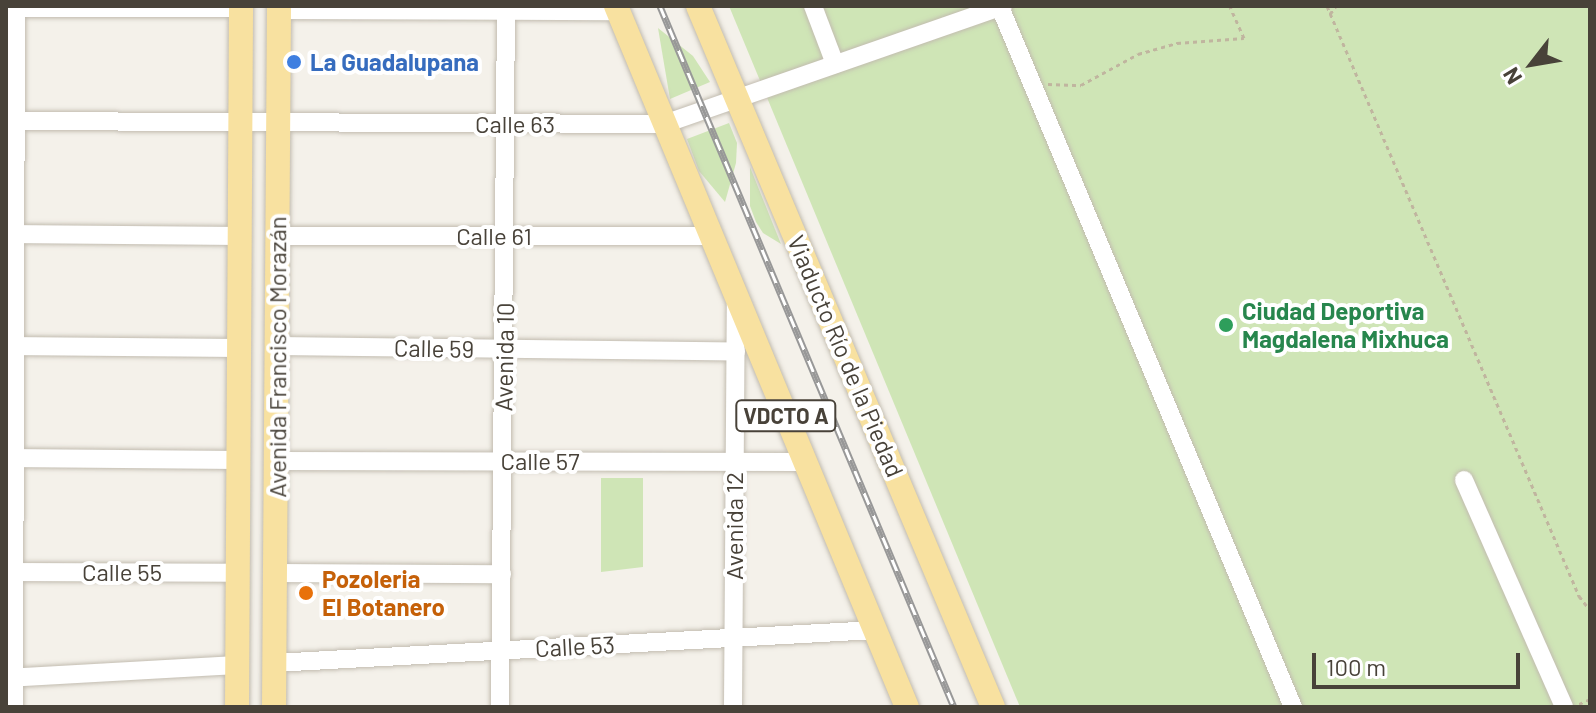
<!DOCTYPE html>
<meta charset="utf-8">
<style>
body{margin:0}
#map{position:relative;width:1596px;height:713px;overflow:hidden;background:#f4f1ea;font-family:Barlow,sans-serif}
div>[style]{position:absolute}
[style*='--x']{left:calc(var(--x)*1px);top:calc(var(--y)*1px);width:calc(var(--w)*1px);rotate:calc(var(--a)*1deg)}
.green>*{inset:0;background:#cfe5b6}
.path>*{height:3px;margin-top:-1.5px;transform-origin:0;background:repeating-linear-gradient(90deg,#c0b59f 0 4px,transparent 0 8px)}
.roads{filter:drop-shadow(0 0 2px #c2bcb0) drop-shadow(0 0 2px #c2bcb0)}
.minor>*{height:18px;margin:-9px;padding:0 9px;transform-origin:9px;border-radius:9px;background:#fff}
.major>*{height:24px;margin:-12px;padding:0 12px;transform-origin:12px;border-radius:12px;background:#f8e1a0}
.rail>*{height:7px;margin-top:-3.5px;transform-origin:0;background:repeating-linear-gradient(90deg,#fff 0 12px,#989898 0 24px);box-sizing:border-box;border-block:2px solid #989898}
.dots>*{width:22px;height:22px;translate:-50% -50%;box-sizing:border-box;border:4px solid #fff;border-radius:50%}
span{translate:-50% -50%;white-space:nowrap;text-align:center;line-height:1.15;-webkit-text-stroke:8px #fff;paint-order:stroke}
.shield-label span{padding:2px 6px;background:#fff;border:2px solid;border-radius:6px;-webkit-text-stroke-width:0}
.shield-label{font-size:22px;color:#484239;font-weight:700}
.shop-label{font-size:24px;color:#366cbe;font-weight:700}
.left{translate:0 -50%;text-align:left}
.street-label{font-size:24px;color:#484239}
.leisure-label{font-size:24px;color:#27864d;font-weight:700}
.food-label{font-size:24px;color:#c56008;font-weight:700}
.frame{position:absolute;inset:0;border:8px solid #484239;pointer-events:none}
.north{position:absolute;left:1492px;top:24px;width:80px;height:80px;-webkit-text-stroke:6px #fff;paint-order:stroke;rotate:239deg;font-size:22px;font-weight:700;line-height:32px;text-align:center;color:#484239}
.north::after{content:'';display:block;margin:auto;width:28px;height:36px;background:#484239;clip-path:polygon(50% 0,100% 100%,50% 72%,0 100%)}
.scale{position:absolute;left:1312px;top:653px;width:208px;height:36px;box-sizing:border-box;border:4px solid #484239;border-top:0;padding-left:10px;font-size:24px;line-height:28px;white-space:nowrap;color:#484239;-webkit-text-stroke:6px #fff;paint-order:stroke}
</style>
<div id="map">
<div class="green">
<i style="clip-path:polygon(729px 6px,1590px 6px,1590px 707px,1020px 707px)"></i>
<i style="clip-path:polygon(658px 28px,693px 56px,710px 82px,670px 99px)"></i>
<i style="clip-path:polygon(729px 123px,737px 143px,736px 163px,725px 202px,699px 171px,687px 139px)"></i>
<i style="clip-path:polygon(750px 167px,781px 244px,763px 233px,756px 222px,750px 206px)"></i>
<i style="clip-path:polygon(601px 478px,643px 478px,643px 567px,601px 572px)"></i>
</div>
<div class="path">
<i style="--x:1327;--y:6;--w:642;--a:66.87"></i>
<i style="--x:1579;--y:596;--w:18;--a:52"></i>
<i style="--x:1330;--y:14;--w:10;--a:-53"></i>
<i style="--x:1048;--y:84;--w:33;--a:2"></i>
<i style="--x:1081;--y:85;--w:65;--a:-28.5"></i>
<i style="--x:1138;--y:54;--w:41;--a:-15.8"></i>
<i style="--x:1177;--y:43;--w:67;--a:-4.3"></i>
<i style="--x:1244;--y:38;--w:35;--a:-114"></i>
<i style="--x:1579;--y:704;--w:12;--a:-24"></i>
</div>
<div class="roads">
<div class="minor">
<i style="--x:813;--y:6;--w:62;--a:69.2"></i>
<i style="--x:1000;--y:7;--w:759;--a:67.29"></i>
<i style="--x:6;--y:8;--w:235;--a:0"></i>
<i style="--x:279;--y:10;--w:339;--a:0.2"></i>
<i style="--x:6;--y:121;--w:658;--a:0.26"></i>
<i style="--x:664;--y:124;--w:359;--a:-19.2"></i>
<i style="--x:6;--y:234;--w:234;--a:0.5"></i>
<i style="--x:277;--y:236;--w:434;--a:0"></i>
<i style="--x:6;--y:346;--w:233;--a:0.5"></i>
<i style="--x:277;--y:346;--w:459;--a:0.7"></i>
<i style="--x:6;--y:458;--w:232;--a:0.5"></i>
<i style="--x:276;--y:461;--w:529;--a:0.11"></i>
<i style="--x:1464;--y:480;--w:248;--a:66.2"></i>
<i style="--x:6;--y:572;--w:231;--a:0.2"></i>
<i style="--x:275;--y:573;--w:227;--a:0.3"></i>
<i style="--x:274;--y:663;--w:602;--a:-3.14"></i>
<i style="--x:6;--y:678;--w:231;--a:-3.2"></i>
<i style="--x:14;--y:707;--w:701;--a:-89.84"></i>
<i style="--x:500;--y:707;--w:701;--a:-89.51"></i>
<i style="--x:733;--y:707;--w:403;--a:-89.6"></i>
</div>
<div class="major">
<i style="--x:616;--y:6;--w:759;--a:67.46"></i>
<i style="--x:698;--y:6;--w:761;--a:67.18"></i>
<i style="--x:237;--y:707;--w:701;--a:-89.67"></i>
<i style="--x:274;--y:707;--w:701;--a:-89.59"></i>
</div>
</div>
<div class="rail">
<i style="--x:660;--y:6;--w:760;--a:67.25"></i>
</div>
<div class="dots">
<i style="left:294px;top:62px;background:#3f7fe0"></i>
<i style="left:1226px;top:325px;background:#2e9e5b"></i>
<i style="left:306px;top:593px;background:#e8710a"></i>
</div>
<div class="shield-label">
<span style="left:786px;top:416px">VDCTO A</span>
</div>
<div class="shop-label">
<span class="left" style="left:310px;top:62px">La Guadalupana</span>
</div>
<div class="street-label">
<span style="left:515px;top:124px">Calle 63</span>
<span style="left:494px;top:236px">Calle 61</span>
<span style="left:434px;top:348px;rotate:1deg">Calle 59</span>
<span style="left:846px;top:356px;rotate:67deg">Viaducto Río de la Piedad</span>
<span style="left:277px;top:357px;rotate:-90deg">Avenida Francisco Morazán</span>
<span style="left:504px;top:357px;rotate:-89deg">Avenida 10</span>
<span style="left:540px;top:461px">Calle 57</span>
<span style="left:734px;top:526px;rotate:-90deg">Avenida 12</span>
<span style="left:122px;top:572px">Calle 55</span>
<span style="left:575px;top:646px;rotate:-3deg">Calle 53</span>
</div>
<div class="leisure-label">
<span class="left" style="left:1242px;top:325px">Ciudad Deportiva<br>Magdalena Mixhuca</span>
</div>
<div class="food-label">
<span class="left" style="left:322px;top:593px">Pozoleria<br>El Botanero</span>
</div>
<div class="frame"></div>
<div class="north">N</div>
<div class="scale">100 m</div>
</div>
